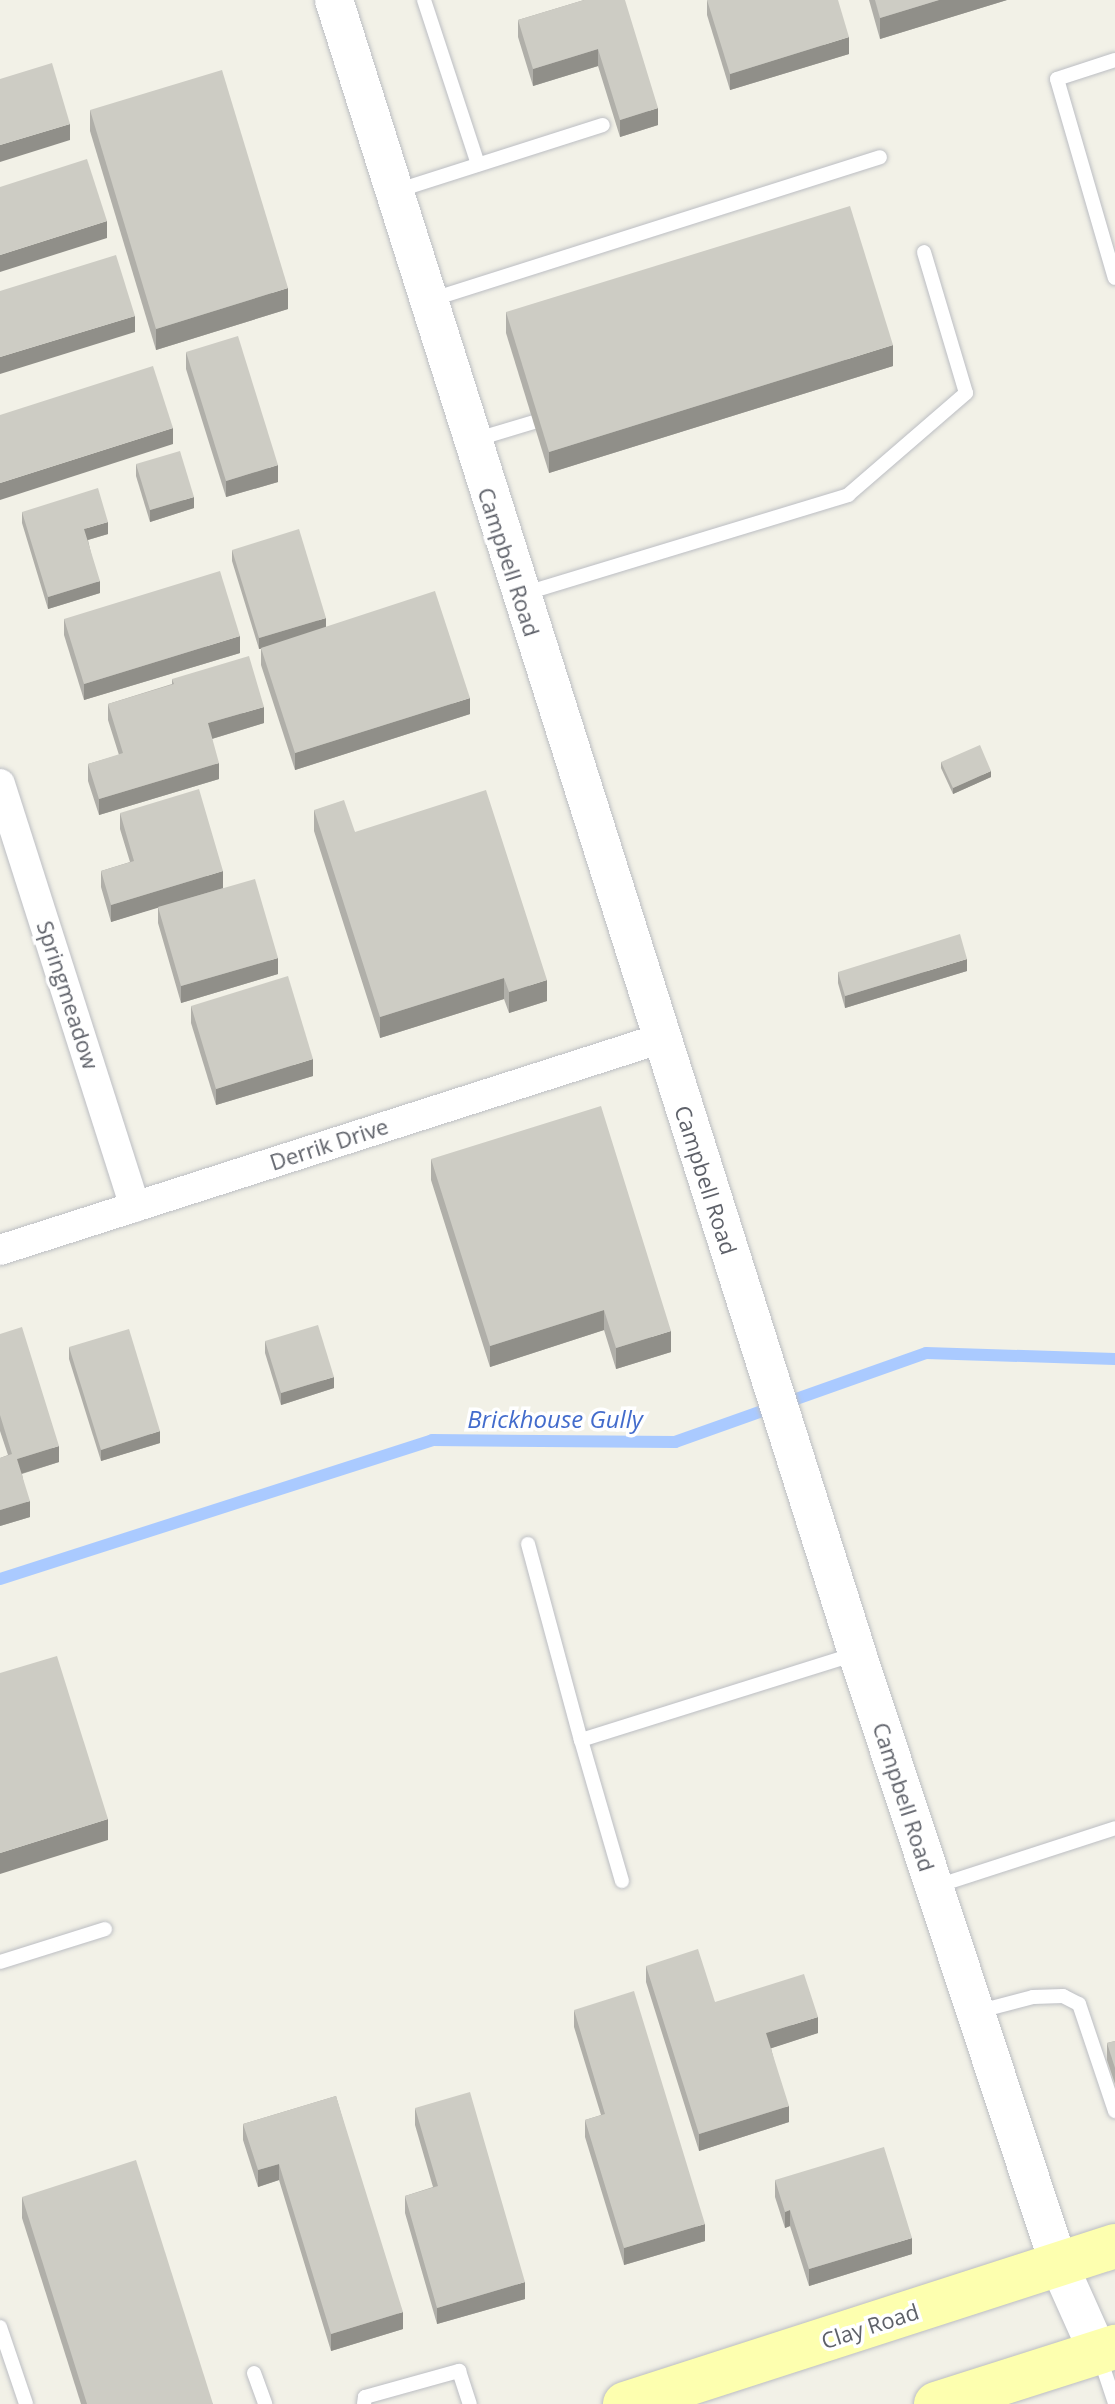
<!DOCTYPE html>
<style>
body{margin:0}
#map{position:relative;width:1115px;height:2404px;overflow:hidden;background:#f2f1e7;font-family:"Open Sans",sans-serif}
div>[style]{position:absolute}
[style*='--x']{left:calc(var(--x)*1px);top:calc(var(--y)*1px);width:calc(var(--w)*1px);rotate:calc(var(--a)*1deg)}
.stream>*{height:12px;margin:-6px;padding:0 6px;transform-origin:6px;border-radius:6px;background:#aacaff}
.roads{filter:drop-shadow(0 0 2px #bcbec3) drop-shadow(0 0 2px #bcbec3)}
.service>*{height:14px;margin:-7px;padding:0 7px;transform-origin:7px;border-radius:7px;background:#fff}
.minor>*{height:30px;margin:-15px;padding:0 15px;transform-origin:15px;border-radius:15px;background:#fff}
.tertiary>*{height:38px;margin:-19px;padding:0 19px;transform-origin:19px;border-radius:19px;background:#fff}
.primary>*{height:44px;margin:-22px;padding:0 22px;transform-origin:22px;border-radius:22px;background:#fdffaf}
.wall>*{inset:0;background:#b0afa9}
.shaded-wall>*{inset:0;background:#908f89}
.building>*{inset:0;background:#cdccc4}
span{translate:-50% -50%;white-space:nowrap;text-align:center;line-height:1.15;-webkit-text-stroke:7px #fff;paint-order:stroke}
.street-label{font-size:22px;color:#5e6169}
.water-label{font-size:24px;color:#436ccc;font-style:italic}
</style>
<div id="map">
<div class="stream">
<i style="--x:0;--y:1579;--w:454;--a:-17.8"></i>
<i style="--x:432;--y:1440;--w:243;--a:0.5"></i>
<i style="--x:675;--y:1442;--w:266;--a:-19.5"></i>
<i style="--x:926;--y:1353;--w:189;--a:1.8"></i>
</div>
<div class="roads">
<div class="service">
<i style="--x:424;--y:0;--w:173;--a:71.8"></i>
<i style="--x:1115;--y:60;--w:61;--a:161.9"></i>
<i style="--x:1057;--y:79;--w:207;--a:73.8"></i>
<i style="--x:396;--y:191;--w:217;--a:-17.7"></i>
<i style="--x:430;--y:300;--w:472;--a:-17.6"></i>
<i style="--x:474;--y:440;--w:63;--a:-16.7"></i>
<i style="--x:523;--y:594;--w:340;--a:-16.9"></i>
<i style="--x:848;--y:495;--w:156;--a:-40.8"></i>
<i style="--x:966;--y:393;--w:147;--a:-106.6"></i>
<i style="--x:528;--y:1544;--w:203;--a:74.9"></i>
<i style="--x:622;--y:1881;--w:147;--a:-106.2"></i>
<i style="--x:581;--y:1740;--w:288;--a:-17.4"></i>
<i style="--x:937;--y:1886;--w:187;--a:-18"></i>
<i style="--x:0;--y:1962;--w:110;--a:-17.4"></i>
<i style="--x:976;--y:2012;--w:59;--a:-14.7"></i>
<i style="--x:1033;--y:1997;--w:30;--a:-2"></i>
<i style="--x:1063;--y:1996;--w:18;--a:27"></i>
<i style="--x:1079;--y:2004;--w:113;--a:71.4"></i>
<i style="--x:0;--y:2327;--w:81;--a:71.3"></i>
<i style="--x:1100;--y:2358;--w:47;--a:71.6"></i>
<i style="--x:254;--y:2373;--w:33;--a:70"></i>
<i style="--x:364;--y:2404;--w:7;--a:-82"></i>
<i style="--x:365;--y:2397;--w:98;--a:-15.5"></i>
<i style="--x:459;--y:2371;--w:35;--a:72"></i>
</div>
<div class="minor">
<i style="--x:0;--y:784;--w:444;--a:72.3"></i>
<i style="--x:0;--y:1250;--w:692;--a:-17.75"></i>
</div>
<div class="tertiary">
<i style="--x:334;--y:0;--w:1734;--a:72.44"></i>
<i style="--x:857;--y:1653;--w:644;--a:71.73"></i>
<i style="--x:1059;--y:2265;--w:95;--a:65.9"></i>
</div>
<div class="primary">
<i style="--x:625;--y:2404;--w:515;--a:-17.87"></i>
<i style="--x:936;--y:2404;--w:188;--a:-17.7"></i>
</div>
</div>
<div class="wall">
<i style="clip-path:polygon(584px 0,658px 125px,620px 137px,598px 66px,533px 86px,518px 37px,518px 20px)"></i>
<i style="clip-path:polygon(707px 0,849px 54px,730px 90px,707px 15px)"></i>
<i style="clip-path:polygon(869px 0,1007px 0,880px 39px)"></i>
<i style="clip-path:polygon(90px 110px,288px 309px,156px 350px,90px 131px)"></i>
<i style="clip-path:polygon(506px 312px,893px 366px,549px 473px,506px 333px)"></i>
<i style="clip-path:polygon(186px 352px,278px 482px,226px 497px,186px 369px)"></i>
<i style="clip-path:polygon(136px 464px,194px 508px,150px 522px,136px 476px)"></i>
<i style="clip-path:polygon(22px 512px,108px 534px,88px 540px,100px 593px,48px 609px,22px 523px)"></i>
<i style="clip-path:polygon(232px 550px,326px 627px,470px 714px,295px 770px,261px 665px,261px 649px,259px 649px,232px 561px)"></i>
<i style="clip-path:polygon(64px 619px,240px 653px,84px 700px,64px 635px)"></i>
<i style="clip-path:polygon(172px 679px,264px 723px,212px 739px,219px 779px,99px 815px,88px 781px,88px 764px,119px 755px,108px 720px,108px 704px,172px 684px)"></i>
<i style="clip-path:polygon(941px 762px,991px 777px,953px 794px,941px 768px)"></i>
<i style="clip-path:polygon(314px 810px,355px 832px,547px 1001px,509px 1013px,504px 999px,380px 1038px,314px 831px)"></i>
<i style="clip-path:polygon(120px 813px,223px 888px,278px 974px,181px 1003px,158px 923px,158px 907px,111px 922px,101px 887px,101px 871px,130px 862px,120px 829px)"></i>
<i style="clip-path:polygon(967px 971px,845px 1008px,838px 983px,838px 972px)"></i>
<i style="clip-path:polygon(191px 1006px,313px 1076px,216px 1105px,191px 1023px)"></i>
<i style="clip-path:polygon(431px 1159px,671px 1352px,616px 1369px,604px 1330px,490px 1367px,431px 1180px)"></i>
<i style="clip-path:polygon(0 1334px,59px 1462px,22px 1474px,30px 1517px,0 1526px,0 1458px,8px 1455px,0 1431px)"></i>
<i style="clip-path:polygon(265px 1341px,334px 1388px,281px 1405px,265px 1353px)"></i>
<i style="clip-path:polygon(69px 1347px,160px 1443px,101px 1461px,69px 1359px)"></i>
<i style="clip-path:polygon(646px 1966px,715px 2002px,818px 2033px,771px 2048px,789px 2122px,699px 2151px,646px 1982px)"></i>
<i style="clip-path:polygon(574px 2010px,705px 2241px,624px 2265px,585px 2137px,585px 2120px,601px 2115px,574px 2027px)"></i>
<i style="clip-path:polygon(1115px 2041px,1115px 2084px,1107px 2060px,1107px 2043px)"></i>
<i style="clip-path:polygon(336px 2096px,403px 2329px,331px 2351px,279px 2180px,258px 2187px,243px 2140px,243px 2124px)"></i>
<i style="clip-path:polygon(415px 2108px,525px 2299px,437px 2324px,405px 2213px,405px 2196px,433px 2187px,415px 2125px)"></i>
<i style="clip-path:polygon(775px 2180px,912px 2254px,809px 2286px,790px 2226px,785px 2228px,775px 2197px)"></i>
<i style="clip-path:polygon(22px 2197px,213px 2404px,81px 2404px,22px 2218px)"></i>
</div>
<div class="shaded-wall">
<i style="clip-path:polygon(939px 0,1007px 0,880px 39px,880px 18px)"></i>
<i style="clip-path:polygon(849px 37px,849px 54px,730px 90px,730px 74px)"></i>
<i style="clip-path:polygon(598px 49px,598px 66px,533px 86px,533px 69px)"></i>
<i style="clip-path:polygon(658px 108px,658px 125px,620px 137px,620px 120px)"></i>
<i style="clip-path:polygon(70px 124px,70px 140px,0 162px,0 145px)"></i>
<i style="clip-path:polygon(107px 221px,107px 238px,0 272px,0 255px)"></i>
<i style="clip-path:polygon(288px 288px,288px 309px,156px 350px,156px 329px)"></i>
<i style="clip-path:polygon(135px 316px,135px 332px,0 374px,0 357px)"></i>
<i style="clip-path:polygon(893px 345px,893px 366px,549px 473px,549px 452px)"></i>
<i style="clip-path:polygon(173px 428px,173px 444px,0 500px,0 483px)"></i>
<i style="clip-path:polygon(278px 465px,278px 482px,226px 497px,226px 481px)"></i>
<i style="clip-path:polygon(194px 497px,194px 508px,150px 522px,150px 510px)"></i>
<i style="clip-path:polygon(108px 522px,108px 534px,84px 541px,84px 529px)"></i>
<i style="clip-path:polygon(100px 581px,100px 593px,48px 609px,48px 597px)"></i>
<i style="clip-path:polygon(326px 618px,326px 629px,259px 649px,259px 638px)"></i>
<i style="clip-path:polygon(240px 636px,240px 653px,84px 700px,84px 684px)"></i>
<i style="clip-path:polygon(470px 698px,470px 714px,295px 770px,295px 753px)"></i>
<i style="clip-path:polygon(264px 707px,264px 723px,208px 740px,208px 723px)"></i>
<i style="clip-path:polygon(219px 763px,219px 779px,99px 815px,99px 799px)"></i>
<i style="clip-path:polygon(991px 771px,991px 777px,953px 794px,953px 788px)"></i>
<i style="clip-path:polygon(223px 871px,223px 888px,111px 922px,111px 905px)"></i>
<i style="clip-path:polygon(278px 958px,278px 974px,181px 1003px,181px 986px)"></i>
<i style="clip-path:polygon(967px 959px,967px 971px,845px 1008px,845px 996px)"></i>
<i style="clip-path:polygon(504px 978px,504px 999px,380px 1038px,380px 1017px)"></i>
<i style="clip-path:polygon(547px 980px,547px 1001px,509px 1013px,509px 992px)"></i>
<i style="clip-path:polygon(313px 1059px,313px 1076px,216px 1105px,216px 1089px)"></i>
<i style="clip-path:polygon(604px 1310px,604px 1330px,490px 1367px,490px 1346px)"></i>
<i style="clip-path:polygon(671px 1331px,671px 1352px,616px 1369px,616px 1348px)"></i>
<i style="clip-path:polygon(334px 1377px,334px 1388px,281px 1405px,281px 1393px)"></i>
<i style="clip-path:polygon(160px 1431px,160px 1443px,101px 1461px,101px 1450px)"></i>
<i style="clip-path:polygon(59px 1446px,59px 1462px,17px 1475px,17px 1459px)"></i>
<i style="clip-path:polygon(30px 1501px,30px 1517px,0 1526px,0 1510px)"></i>
<i style="clip-path:polygon(108px 1819px,108px 1840px,0 1874px,0 1853px)"></i>
<i style="clip-path:polygon(818px 2017px,818px 2033px,766px 2050px,766px 2033px)"></i>
<i style="clip-path:polygon(789px 2106px,789px 2122px,699px 2151px,699px 2134px)"></i>
<i style="clip-path:polygon(279px 2164px,279px 2180px,258px 2187px,258px 2170px)"></i>
<i style="clip-path:polygon(790px 2210px,790px 2226px,785px 2228px,785px 2212px)"></i>
<i style="clip-path:polygon(705px 2224px,705px 2241px,624px 2265px,624px 2248px)"></i>
<i style="clip-path:polygon(912px 2238px,912px 2254px,809px 2286px,809px 2269px)"></i>
<i style="clip-path:polygon(525px 2282px,525px 2299px,437px 2324px,437px 2308px)"></i>
<i style="clip-path:polygon(403px 2312px,403px 2329px,331px 2351px,331px 2334px)"></i>
</div>
<div class="building">
<i style="clip-path:polygon(584px 0,625px 0,658px 108px,620px 120px,598px 49px,533px 69px,518px 20px)"></i>
<i style="clip-path:polygon(707px 0,838px 0,849px 37px,730px 74px)"></i>
<i style="clip-path:polygon(875px 0,939px 0,880px 18px)"></i>
<i style="clip-path:polygon(52px 63px,70px 124px,0 145px,0 79px)"></i>
<i style="clip-path:polygon(222px 70px,288px 288px,156px 329px,90px 110px)"></i>
<i style="clip-path:polygon(87px 159px,107px 221px,0 255px,0 187px)"></i>
<i style="clip-path:polygon(850px 206px,893px 345px,549px 452px,506px 312px)"></i>
<i style="clip-path:polygon(116px 255px,135px 316px,0 357px,0 291px)"></i>
<i style="clip-path:polygon(238px 336px,278px 465px,226px 481px,186px 352px)"></i>
<i style="clip-path:polygon(153px 366px,173px 428px,0 483px,0 415px)"></i>
<i style="clip-path:polygon(180px 451px,194px 497px,150px 510px,136px 464px)"></i>
<i style="clip-path:polygon(98px 488px,108px 522px,84px 529px,100px 581px,48px 597px,22px 512px)"></i>
<i style="clip-path:polygon(299px 529px,326px 618px,259px 638px,232px 550px)"></i>
<i style="clip-path:polygon(220px 571px,240px 636px,84px 684px,64px 619px)"></i>
<i style="clip-path:polygon(435px 591px,470px 698px,295px 753px,261px 648px)"></i>
<i style="clip-path:polygon(249px 656px,264px 707px,208px 723px,219px 763px,99px 799px,88px 764px,123px 753px,108px 704px,174px 684px,172px 679px)"></i>
<i style="clip-path:polygon(980px 745px,991px 771px,953px 788px,941px 762px)"></i>
<i style="clip-path:polygon(199px 789px,223px 871px,111px 905px,101px 871px,134px 861px,120px 813px)"></i>
<i style="clip-path:polygon(486px 790px,547px 980px,509px 992px,504px 978px,380px 1017px,314px 810px,344px 800px,355px 832px)"></i>
<i style="clip-path:polygon(255px 879px,278px 958px,181px 986px,158px 907px)"></i>
<i style="clip-path:polygon(960px 934px,967px 959px,845px 996px,838px 972px)"></i>
<i style="clip-path:polygon(288px 976px,313px 1059px,216px 1089px,191px 1006px)"></i>
<i style="clip-path:polygon(601px 1106px,671px 1331px,616px 1348px,604px 1310px,490px 1346px,431px 1159px)"></i>
<i style="clip-path:polygon(318px 1325px,334px 1377px,281px 1393px,265px 1341px)"></i>
<i style="clip-path:polygon(22px 1327px,59px 1446px,17px 1459px,30px 1501px,0 1510px,0 1458px,12px 1454px,0 1415px,0 1334px)"></i>
<i style="clip-path:polygon(129px 1329px,160px 1431px,101px 1450px,69px 1347px)"></i>
<i style="clip-path:polygon(57px 1656px,108px 1819px,0 1853px,0 1673px)"></i>
<i style="clip-path:polygon(698px 1949px,715px 2002px,804px 1974px,818px 2017px,766px 2033px,789px 2106px,699px 2134px,646px 1966px)"></i>
<i style="clip-path:polygon(634px 1991px,705px 2224px,624px 2248px,585px 2120px,605px 2114px,574px 2010px)"></i>
<i style="clip-path:polygon(1115px 2041px,1115px 2068px,1107px 2043px)"></i>
<i style="clip-path:polygon(470px 2092px,525px 2282px,437px 2308px,405px 2196px,438px 2186px,415px 2108px)"></i>
<i style="clip-path:polygon(336px 2096px,403px 2312px,331px 2334px,279px 2164px,258px 2170px,243px 2124px)"></i>
<i style="clip-path:polygon(884px 2147px,912px 2238px,809px 2269px,790px 2210px,785px 2212px,775px 2180px)"></i>
<i style="clip-path:polygon(136px 2160px,213px 2404px,87px 2404px,22px 2197px)"></i>
</div>
<div class="street-label">
<span style="left:509px;top:562px;rotate:72deg">Campbell Road</span>
<span style="left:68px;top:995px;rotate:72deg">Springmeadow</span>
<span style="left:329px;top:1144px;rotate:-18deg">Derrik Drive</span>
<span style="left:706px;top:1180px;rotate:72deg">Campbell Road</span>
<span style="left:904px;top:1797px;rotate:72deg">Campbell Road</span>
<span style="left:870px;top:2326px;rotate:-18deg">Clay Road</span>
</div>
<div class="water-label">
<span style="left:555px;top:1419px">Brickhouse Gully</span>
</div>
</div>
